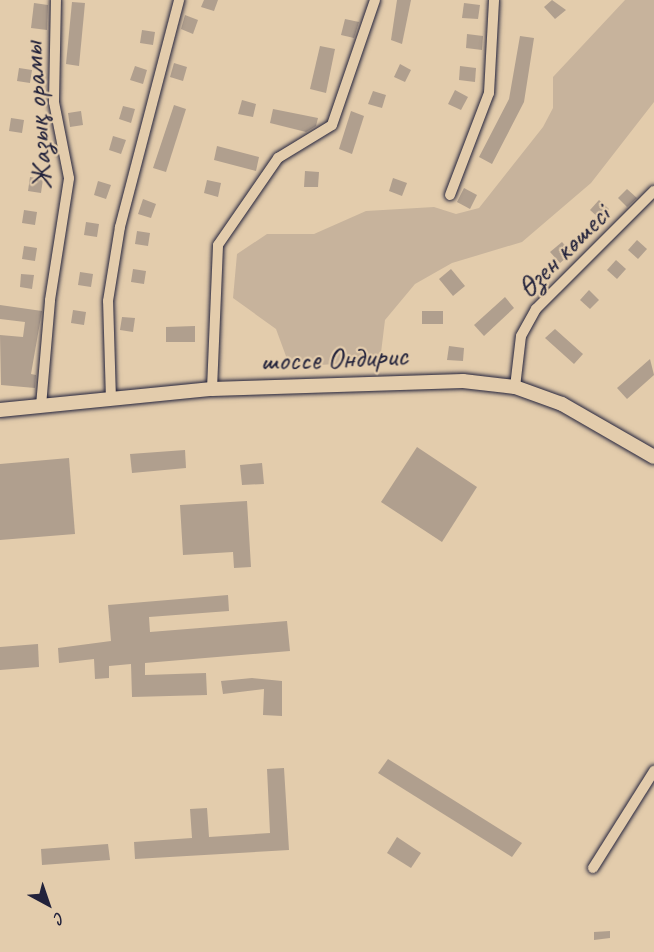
<!DOCTYPE html>
<meta charset="utf-8">
<style>
body{margin:0}
#map{position:relative;width:654px;height:952px;overflow:hidden;background:#e3ccac;font-family:Caveat,sans-serif}
div>[style]{position:absolute}
[style*='--x']{left:calc(var(--x)*1px);top:calc(var(--y)*1px);width:calc(var(--w)*1px);rotate:calc(var(--a)*1deg)}
.green>*{inset:0;background:#c7b39c}
.building>*{inset:0;background:#b09f8e}
.roads{filter:drop-shadow(0 0 2px #22223b) drop-shadow(0 0 2px #22223b)}
.minor>*{height:10px;margin:-5px;padding:0 5px;transform-origin:5px;border-radius:5px;background:#e3ccac}
.major>*{height:14px;margin:-7px;padding:0 7px;transform-origin:7px;border-radius:7px;background:#e3ccac}
span{translate:-50% -50%;white-space:nowrap;text-align:center;line-height:1.15;-webkit-text-stroke:4.5px #e3ccac;paint-order:stroke}
.street-label{font-size:30px;color:#22223b}
.north{position:absolute;left:18px;top:874px;width:60px;height:60px;-webkit-text-stroke:4px #e3ccac;paint-order:stroke;rotate:140deg;font-size:16px;font-weight:700;line-height:24px;text-align:center;color:#22223b}
.north::after{content:'';display:block;margin:auto;width:21px;height:27px;background:#22223b;clip-path:polygon(50% 0,100% 100%,50% 72%,0 100%)}
</style>
<div id="map">
<div class="green">
<i style="clip-path:polygon(625px 0,654px 0,654px 102px,591px 183px,522px 242px,452px 263px,415px 284px,385px 320px,380px 361px,290px 367px,276px 329px,233px 298px,237px 254px,267px 234px,314px 234px,366px 211px,434px 207px,456px 214px,479px 208px,543px 127px,553px 108px,553px 77px)"></i>
</div>
<div class="building">
<i style="clip-path:polygon(204px 0,218px 0,214px 11px,201px 7px)"></i>
<i style="clip-path:polygon(397px 0,411px 0,402px 44px,391px 40px)"></i>
<i style="clip-path:polygon(552px 0,566px 10px,555px 19px,544px 7px)"></i>
<i style="clip-path:polygon(72px 2px,85px 3px,79px 66px,66px 64px)"></i>
<i style="clip-path:polygon(34px 3px,48px 5px,47px 30px,31px 28px)"></i>
<i style="clip-path:polygon(464px 3px,480px 5px,478px 19px,462px 18px)"></i>
<i style="clip-path:polygon(185px 15px,198px 20px,193px 34px,181px 29px)"></i>
<i style="clip-path:polygon(345px 19px,359px 22px,354px 38px,341px 35px)"></i>
<i style="clip-path:polygon(142px 30px,155px 32px,153px 45px,140px 43px)"></i>
<i style="clip-path:polygon(467px 34px,483px 36px,482px 50px,466px 48px)"></i>
<i style="clip-path:polygon(520px 36px,534px 38px,524px 102px,492px 164px,479px 157px,509px 99px)"></i>
<i style="clip-path:polygon(320px 46px,335px 49px,326px 93px,310px 89px)"></i>
<i style="clip-path:polygon(174px 63px,187px 67px,183px 81px,170px 77px)"></i>
<i style="clip-path:polygon(400px 64px,411px 70px,405px 82px,394px 77px)"></i>
<i style="clip-path:polygon(135px 66px,147px 70px,143px 84px,130px 80px)"></i>
<i style="clip-path:polygon(460px 66px,476px 68px,475px 82px,459px 80px)"></i>
<i style="clip-path:polygon(19px 68px,32px 70px,30px 83px,17px 81px)"></i>
<i style="clip-path:polygon(455px 90px,468px 97px,461px 110px,448px 104px)"></i>
<i style="clip-path:polygon(373px 91px,386px 95px,382px 108px,368px 104px)"></i>
<i style="clip-path:polygon(242px 100px,256px 104px,253px 117px,238px 114px)"></i>
<i style="clip-path:polygon(174px 105px,186px 109px,166px 172px,153px 168px)"></i>
<i style="clip-path:polygon(123px 106px,135px 109px,131px 123px,119px 119px)"></i>
<i style="clip-path:polygon(273px 109px,318px 118px,316px 126px,306px 132px,270px 123px)"></i>
<i style="clip-path:polygon(81px 111px,83px 125px,70px 127px,68px 113px)"></i>
<i style="clip-path:polygon(351px 111px,364px 116px,352px 154px,339px 149px)"></i>
<i style="clip-path:polygon(11px 118px,24px 120px,22px 133px,9px 131px)"></i>
<i style="clip-path:polygon(113px 136px,126px 140px,121px 154px,109px 150px)"></i>
<i style="clip-path:polygon(217px 146px,259px 157px,256px 171px,214px 160px)"></i>
<i style="clip-path:polygon(305px 171px,319px 172px,318px 187px,304px 187px)"></i>
<i style="clip-path:polygon(30px 177px,43px 179px,41px 193px,28px 191px)"></i>
<i style="clip-path:polygon(393px 178px,407px 183px,402px 196px,389px 191px)"></i>
<i style="clip-path:polygon(207px 180px,221px 183px,218px 197px,204px 193px)"></i>
<i style="clip-path:polygon(98px 181px,111px 185px,106px 199px,94px 195px)"></i>
<i style="clip-path:polygon(464px 188px,477px 195px,470px 209px,457px 202px)"></i>
<i style="clip-path:polygon(627px 189px,637px 198px,627px 207px,618px 198px)"></i>
<i style="clip-path:polygon(143px 199px,156px 204px,151px 218px,138px 214px)"></i>
<i style="clip-path:polygon(599px 200px,609px 209px,600px 219px,590px 210px)"></i>
<i style="clip-path:polygon(24px 210px,37px 212px,35px 225px,22px 223px)"></i>
<i style="clip-path:polygon(86px 222px,99px 224px,97px 237px,84px 235px)"></i>
<i style="clip-path:polygon(137px 231px,150px 233px,148px 246px,135px 244px)"></i>
<i style="clip-path:polygon(637px 240px,647px 249px,638px 259px,628px 250px)"></i>
<i style="clip-path:polygon(562px 242px,572px 253px,560px 263px,550px 252px)"></i>
<i style="clip-path:polygon(24px 246px,37px 248px,35px 261px,22px 259px)"></i>
<i style="clip-path:polygon(616px 260px,626px 269px,617px 279px,607px 270px)"></i>
<i style="clip-path:polygon(133px 269px,146px 271px,144px 284px,131px 282px)"></i>
<i style="clip-path:polygon(451px 269px,465px 286px,453px 296px,439px 279px)"></i>
<i style="clip-path:polygon(80px 272px,93px 274px,91px 287px,78px 285px)"></i>
<i style="clip-path:polygon(21px 274px,34px 275px,32px 289px,20px 287px)"></i>
<i style="clip-path:polygon(589px 290px,599px 300px,590px 309px,580px 300px)"></i>
<i style="clip-path:polygon(505px 297px,514px 308px,484px 336px,474px 325px)"></i>
<i style="clip-path:polygon(0 305px,42px 311px,31px 374px,36px 375px,35px 388px,1px 385px,0 335px,23px 337px,25px 322px,0 319px)"></i>
<i style="clip-path:polygon(73px 310px,86px 312px,84px 325px,71px 323px)"></i>
<i style="clip-path:polygon(422px 311px,443px 311px,443px 324px,422px 324px)"></i>
<i style="clip-path:polygon(122px 317px,135px 318px,133px 332px,120px 330px)"></i>
<i style="clip-path:polygon(195px 326px,195px 342px,166px 342px,166px 327px)"></i>
<i style="clip-path:polygon(555px 329px,583px 354px,574px 364px,545px 338px)"></i>
<i style="clip-path:polygon(449px 346px,464px 348px,463px 361px,447px 360px)"></i>
<i style="clip-path:polygon(650px 359px,654px 375px,627px 399px,617px 388px)"></i>
<i style="clip-path:polygon(417px 447px,477px 487px,442px 542px,381px 502px)"></i>
<i style="clip-path:polygon(185px 450px,186px 468px,132px 473px,130px 454px)"></i>
<i style="clip-path:polygon(69px 458px,75px 534px,0 540px,0 464px)"></i>
<i style="clip-path:polygon(262px 463px,264px 484px,242px 485px,240px 465px)"></i>
<i style="clip-path:polygon(247px 501px,251px 567px,234px 568px,233px 552px,183px 555px,180px 505px)"></i>
<i style="clip-path:polygon(228px 595px,229px 611px,149px 617px,150px 632px,287px 621px,290px 651px,145px 663px,145px 675px,206px 673px,207px 695px,132px 697px,131px 664px,109px 666px,109px 678px,95px 679px,94px 659px,59px 663px,58px 648px,111px 641px,108px 605px)"></i>
<i style="clip-path:polygon(38px 644px,39px 667px,0 670px,0 647px)"></i>
<i style="clip-path:polygon(252px 678px,282px 681px,282px 716px,263px 715px,264px 689px,223px 694px,221px 681px)"></i>
<i style="clip-path:polygon(388px 759px,522px 843px,512px 857px,378px 773px)"></i>
<i style="clip-path:polygon(284px 768px,289px 850px,135px 859px,134px 842px,192px 838px,190px 809px,207px 808px,209px 837px,270px 833px,267px 769px)"></i>
<i style="clip-path:polygon(397px 837px,421px 853px,411px 868px,387px 853px)"></i>
<i style="clip-path:polygon(108px 844px,110px 860px,42px 865px,41px 849px)"></i>
<i style="clip-path:polygon(610px 931px,610px 938px,594px 940px,594px 932px)"></i>
</div>
<div class="roads">
<div class="minor">
<i style="--x:450;--y:195;--w:109;--a:-69.1"></i>
<i style="--x:489;--y:93;--w:93;--a:-86.9"></i>
<i style="--x:515;--y:387;--w:51;--a:-83.3"></i>
<i style="--x:521;--y:336;--w:31;--a:-61"></i>
<i style="--x:536;--y:309;--w:167;--a:-45"></i>
<i style="--x:212;--y:389;--w:144;--a:-87.6"></i>
<i style="--x:218;--y:245;--w:106;--a:-55.4"></i>
<i style="--x:278;--y:158;--w:63;--a:-31.4"></i>
<i style="--x:332;--y:125;--w:132;--a:-71"></i>
<i style="--x:111;--y:400;--w:99;--a:-91.7"></i>
<i style="--x:108;--y:301;--w:75;--a:-80.8"></i>
<i style="--x:120;--y:227;--w:235;--a:-75.4"></i>
<i style="--x:41;--y:406;--w:106;--a:-85.1"></i>
<i style="--x:50;--y:300;--w:123;--a:-81.1"></i>
<i style="--x:69;--y:178;--w:77;--a:-101.2"></i>
<i style="--x:54;--y:102;--w:102;--a:-88.9"></i>
<i style="--x:593;--y:868;--w:115;--a:-57.8"></i>
</div>
<div class="major">
<i style="--x:0;--y:410;--w:213;--a:-5.7"></i>
<i style="--x:212;--y:389;--w:251;--a:-1.8"></i>
<i style="--x:463;--y:381;--w:52;--a:6.6"></i>
<i style="--x:515;--y:387;--w:50;--a:19.9"></i>
<i style="--x:562;--y:404;--w:106;--a:29.9"></i>
</div>
</div>
<div class="street-label">
<span style="left:37px;top:116px;rotate:-94deg">Жазық орамы</span>
<span style="left:563px;top:251px;rotate:-45deg">Өзен көшесі</span>
<span style="left:334px;top:358px;rotate:-2deg">шоссе Ондирис</span>
</div>
<div class="north">С</div>
</div>
